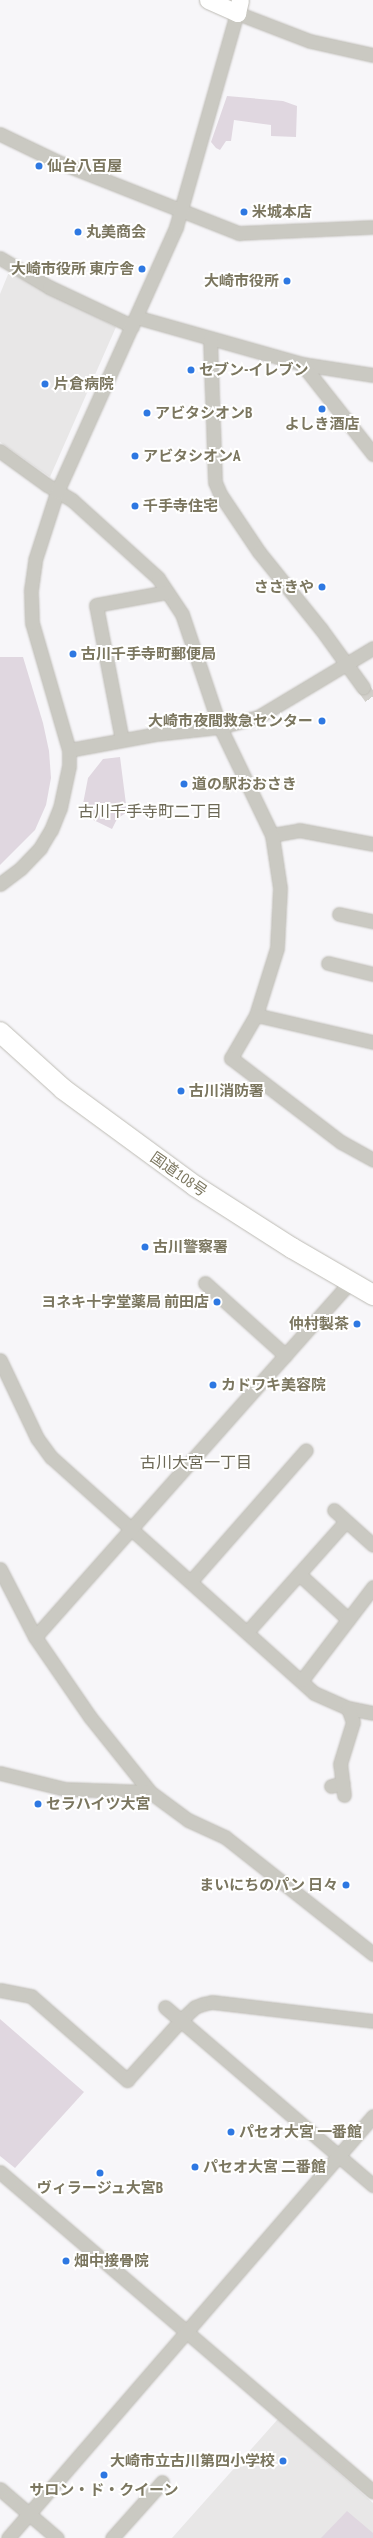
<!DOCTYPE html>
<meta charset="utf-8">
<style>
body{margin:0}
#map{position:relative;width:373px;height:2538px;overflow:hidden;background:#f7f6f9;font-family:"PT Sans Narrow","Noto Sans JP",sans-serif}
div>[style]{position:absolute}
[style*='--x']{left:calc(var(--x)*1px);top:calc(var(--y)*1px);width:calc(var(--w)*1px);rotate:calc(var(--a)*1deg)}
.built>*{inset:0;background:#e8e7e7}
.green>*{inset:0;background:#e0d7e0}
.minor-tunnel>*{height:13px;margin-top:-6.5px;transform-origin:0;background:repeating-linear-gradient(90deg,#d2d0cb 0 13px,transparent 0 19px)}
.roads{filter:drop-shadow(0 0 1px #bdbbb4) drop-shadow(0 0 1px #bdbbb4)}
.minor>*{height:13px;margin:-6.5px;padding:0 6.5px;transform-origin:6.5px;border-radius:6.5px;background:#cac9c2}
.major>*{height:17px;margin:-8.5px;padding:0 8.5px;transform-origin:8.5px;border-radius:8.5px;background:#fff}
.highway>*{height:20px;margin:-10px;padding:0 10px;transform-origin:10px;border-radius:10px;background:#fff}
.dots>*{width:11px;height:11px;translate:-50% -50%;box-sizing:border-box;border:2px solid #fff;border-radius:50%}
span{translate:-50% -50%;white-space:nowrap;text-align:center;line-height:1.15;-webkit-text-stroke:4px #fff;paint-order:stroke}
.poi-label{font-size:15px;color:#7b765f;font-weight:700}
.left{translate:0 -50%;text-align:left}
.right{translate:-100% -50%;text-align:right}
.street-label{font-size:15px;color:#7b765f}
.neighbourhood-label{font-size:16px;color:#6c6856}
</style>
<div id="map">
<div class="built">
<i style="clip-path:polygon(9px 272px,116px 327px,50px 477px,0 442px,0 294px)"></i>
<i style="clip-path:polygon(278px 2419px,373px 2503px,373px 2538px,172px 2538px)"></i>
</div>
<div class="green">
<i style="clip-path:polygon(227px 96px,283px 101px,297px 106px,296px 137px,271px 136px,271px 125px,234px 120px,231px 141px,226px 141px,220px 150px,216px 148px,211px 142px)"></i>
<i style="clip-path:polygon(0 657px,23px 657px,43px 723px,49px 751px,51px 778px,46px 805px,35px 830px,0 865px)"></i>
<i style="clip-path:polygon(120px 757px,127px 812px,117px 819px,112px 829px,81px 814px,88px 778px,103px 759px)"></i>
<i style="clip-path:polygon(0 2019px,84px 2092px,15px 2168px,0 2156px)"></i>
<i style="clip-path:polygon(347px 2511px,373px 2533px,373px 2538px,321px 2538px)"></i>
</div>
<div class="minor-tunnel">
<i style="--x:363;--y:687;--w:17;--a:54"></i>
</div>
<div class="roads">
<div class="minor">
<i style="--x:0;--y:134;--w:62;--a:25.7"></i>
<i style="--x:56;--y:161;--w:197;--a:21.5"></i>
<i style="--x:239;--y:233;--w:134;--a:-2.6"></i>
<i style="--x:0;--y:258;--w:57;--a:30.6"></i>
<i style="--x:49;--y:287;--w:92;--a:25.2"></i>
<i style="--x:136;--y:317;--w:173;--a:15.8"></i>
<i style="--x:302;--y:364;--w:72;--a:8.8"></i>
<i style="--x:210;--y:338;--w:144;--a:88"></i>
<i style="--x:215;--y:482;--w:13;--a:67"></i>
<i style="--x:220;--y:494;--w:70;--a:56.1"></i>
<i style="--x:259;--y:552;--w:99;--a:51.2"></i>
<i style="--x:321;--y:629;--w:72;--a:54.1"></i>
<i style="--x:302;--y:364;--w:115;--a:51.7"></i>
<i style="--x:0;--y:451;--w:58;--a:35.9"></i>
<i style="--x:47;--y:485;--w:29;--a:31"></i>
<i style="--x:72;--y:500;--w:116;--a:42.2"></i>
<i style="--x:158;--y:578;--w:43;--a:56.3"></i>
<i style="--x:182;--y:614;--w:119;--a:71.4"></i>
<i style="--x:220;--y:727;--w:120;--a:64.3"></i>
<i style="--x:272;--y:835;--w:27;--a:-10"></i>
<i style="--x:299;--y:830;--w:75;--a:10.7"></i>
<i style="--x:122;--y:740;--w:137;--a:-100.9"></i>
<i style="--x:96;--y:605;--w:72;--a:-10.4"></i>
<i style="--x:69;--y:750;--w:88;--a:-10.4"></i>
<i style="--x:156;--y:734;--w:64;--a:-6.2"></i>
<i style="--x:220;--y:727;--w:39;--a:-15"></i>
<i style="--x:258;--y:717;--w:134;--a:-31"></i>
<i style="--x:272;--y:835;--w:54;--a:81.4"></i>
<i style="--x:280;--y:888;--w:60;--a:92.9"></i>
<i style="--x:277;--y:948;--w:70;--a:107.4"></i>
<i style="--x:256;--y:1015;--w:50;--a:120.2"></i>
<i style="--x:231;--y:1058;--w:138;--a:37.4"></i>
<i style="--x:341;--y:1142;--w:37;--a:29"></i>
<i style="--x:0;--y:884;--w:26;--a:-37"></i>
<i style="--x:21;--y:868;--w:28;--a:-46"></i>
<i style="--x:40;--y:848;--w:21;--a:-59"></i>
<i style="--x:51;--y:830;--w:24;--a:-68"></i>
<i style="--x:60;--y:808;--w:43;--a:-77.9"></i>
<i style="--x:69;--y:766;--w:16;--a:-90"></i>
<i style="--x:69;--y:750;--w:132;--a:-106.2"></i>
<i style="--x:32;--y:623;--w:33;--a:-92"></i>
<i style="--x:31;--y:590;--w:30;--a:-82"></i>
<i style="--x:35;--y:560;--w:71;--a:-72.1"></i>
<i style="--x:57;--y:492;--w:290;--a:-65.8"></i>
<i style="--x:176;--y:227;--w:223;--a:-74.1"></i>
<i style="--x:237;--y:13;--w:78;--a:21"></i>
<i style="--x:310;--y:41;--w:65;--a:12.5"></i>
<i style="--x:339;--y:914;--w:35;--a:12"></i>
<i style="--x:328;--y:963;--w:46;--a:13.7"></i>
<i style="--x:256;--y:1015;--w:120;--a:13"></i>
<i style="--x:205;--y:1283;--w:108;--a:42"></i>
<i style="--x:0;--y:1360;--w:86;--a:64.6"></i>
<i style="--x:37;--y:1438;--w:24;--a:54"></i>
<i style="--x:51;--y:1457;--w:353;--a:41.9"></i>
<i style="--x:314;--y:1693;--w:37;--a:24"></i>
<i style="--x:348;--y:1708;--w:25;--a:11"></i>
<i style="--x:334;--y:1510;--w:52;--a:41.9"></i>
<i style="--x:0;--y:1569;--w:76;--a:62.8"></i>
<i style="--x:35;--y:1637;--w:97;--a:55.5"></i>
<i style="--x:90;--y:1717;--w:96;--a:51.3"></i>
<i style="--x:150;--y:1792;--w:47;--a:36.4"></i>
<i style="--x:188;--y:1820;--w:41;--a:24.7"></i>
<i style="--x:225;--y:1837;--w:189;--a:38.3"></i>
<i style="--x:299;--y:1574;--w:67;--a:42.6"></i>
<i style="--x:191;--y:1581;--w:174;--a:-48.7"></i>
<i style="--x:248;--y:1631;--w:147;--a:-48.3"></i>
<i style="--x:35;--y:1637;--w:475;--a:-48.4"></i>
<i style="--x:302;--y:1680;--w:117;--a:-52.6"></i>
<i style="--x:0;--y:1773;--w:67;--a:13.8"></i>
<i style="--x:65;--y:1789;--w:85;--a:2"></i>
<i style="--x:331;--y:1786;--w:12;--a:-14"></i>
<i style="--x:344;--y:1795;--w:31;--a:-97"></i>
<i style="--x:340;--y:1764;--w:44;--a:-72.8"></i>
<i style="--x:353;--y:1722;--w:15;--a:-110"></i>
<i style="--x:0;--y:1990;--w:32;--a:11"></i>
<i style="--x:31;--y:1996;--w:128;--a:41.2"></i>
<i style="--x:127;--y:2080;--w:81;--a:-48"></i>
<i style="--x:181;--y:2020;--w:19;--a:-43"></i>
<i style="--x:195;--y:2007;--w:9;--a:-21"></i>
<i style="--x:203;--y:2004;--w:9;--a:-13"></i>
<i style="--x:212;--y:2002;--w:162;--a:6.7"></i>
<i style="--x:165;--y:2007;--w:274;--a:40.6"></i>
<i style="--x:0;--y:2172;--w:491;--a:40.6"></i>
<i style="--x:0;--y:2489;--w:75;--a:40.7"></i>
<i style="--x:8;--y:2538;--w:558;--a:-49.14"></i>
<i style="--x:112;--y:2538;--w:75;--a:-48.2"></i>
</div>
<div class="major">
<i style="--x:208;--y:0;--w:32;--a:24"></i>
<i style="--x:237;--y:13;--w:13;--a:-77"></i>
</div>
<div class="highway">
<i style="--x:0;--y:1032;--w:85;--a:42.1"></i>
<i style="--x:63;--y:1089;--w:164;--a:36.3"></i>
<i style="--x:195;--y:1186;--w:115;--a:32.6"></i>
<i style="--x:292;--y:1248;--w:94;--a:30.1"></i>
</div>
</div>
<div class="dots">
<i style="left:39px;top:166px;background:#2e78e2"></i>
<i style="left:244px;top:212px;background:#2e78e2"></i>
<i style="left:78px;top:232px;background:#2e78e2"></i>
<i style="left:142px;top:269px;background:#2e78e2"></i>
<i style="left:287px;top:281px;background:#2e78e2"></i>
<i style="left:191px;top:370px;background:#2e78e2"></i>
<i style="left:45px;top:384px;background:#2e78e2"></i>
<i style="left:322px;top:409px;background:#2e78e2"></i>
<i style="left:147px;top:413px;background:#2e78e2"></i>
<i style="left:135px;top:456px;background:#2e78e2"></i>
<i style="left:135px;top:506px;background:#2e78e2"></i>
<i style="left:322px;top:587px;background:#2e78e2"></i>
<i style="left:73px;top:654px;background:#2e78e2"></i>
<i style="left:322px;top:721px;background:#2e78e2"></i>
<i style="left:184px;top:784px;background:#2e78e2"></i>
<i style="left:181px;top:1091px;background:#2e78e2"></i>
<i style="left:145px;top:1247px;background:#2e78e2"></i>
<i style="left:217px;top:1302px;background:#2e78e2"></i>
<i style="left:357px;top:1324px;background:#2e78e2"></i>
<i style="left:213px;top:1385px;background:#2e78e2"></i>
<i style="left:38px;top:1804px;background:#2e78e2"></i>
<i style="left:346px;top:1885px;background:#2e78e2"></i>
<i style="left:231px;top:2132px;background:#2e78e2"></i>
<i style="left:195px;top:2167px;background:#2e78e2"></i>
<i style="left:100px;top:2173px;background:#2e78e2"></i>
<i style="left:66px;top:2261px;background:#2e78e2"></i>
<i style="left:283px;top:2461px;background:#2e78e2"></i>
<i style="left:104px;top:2475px;background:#2e78e2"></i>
</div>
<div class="poi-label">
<span class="left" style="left:47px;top:166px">仙台八百屋</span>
<span class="left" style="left:252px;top:212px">米城本店</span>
<span class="left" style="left:86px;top:232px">丸美商会</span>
<span class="right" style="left:134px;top:269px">大崎市役所 東庁舎</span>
<span class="right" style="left:279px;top:281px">大崎市役所</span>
<span class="left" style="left:199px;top:370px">セブン-イレブン</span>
<span class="left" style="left:54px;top:384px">片倉病院</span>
<span class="left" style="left:155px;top:413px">アビタシオンB</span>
<span style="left:322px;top:424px">よしき酒店</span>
<span class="left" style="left:143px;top:456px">アビタシオンA</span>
<span class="left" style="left:143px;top:506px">千手寺住宅</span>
<span class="right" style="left:314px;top:587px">ささきや</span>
<span class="left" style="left:81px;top:654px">古川千手寺町郵便局</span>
<span class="right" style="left:313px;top:721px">大崎市夜間救急センター</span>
<span class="left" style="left:192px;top:784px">道の駅おおさき</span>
<span class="left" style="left:189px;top:1091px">古川消防署</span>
<span class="left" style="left:153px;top:1247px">古川警察署</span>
<span class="right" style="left:209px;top:1302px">ヨネキ十字堂薬局 前田店</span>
<span class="right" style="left:349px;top:1324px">仲村製茶</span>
<span class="left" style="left:221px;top:1385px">カドワキ美容院</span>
<span class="left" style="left:46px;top:1804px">セラハイツ大宮</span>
<span class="right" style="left:338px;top:1885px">まいにちのパン 日々</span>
<span class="left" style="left:239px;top:2132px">パセオ大宮 一番館</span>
<span class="left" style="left:203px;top:2167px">パセオ大宮 二番館</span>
<span style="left:100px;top:2188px">ヴィラージュ大宮B</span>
<span class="left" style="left:74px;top:2261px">畑中接骨院</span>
<span class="right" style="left:275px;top:2461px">大崎市立古川第四小学校</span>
<span style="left:104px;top:2490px">サロン・ド・クイーン</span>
</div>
<div class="street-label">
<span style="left:179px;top:1174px;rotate:35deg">国道108号</span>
</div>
<div class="neighbourhood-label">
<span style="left:150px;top:811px">古川千手寺町二丁目</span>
<span style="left:196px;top:1462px">古川大宮一丁目</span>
</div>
</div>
